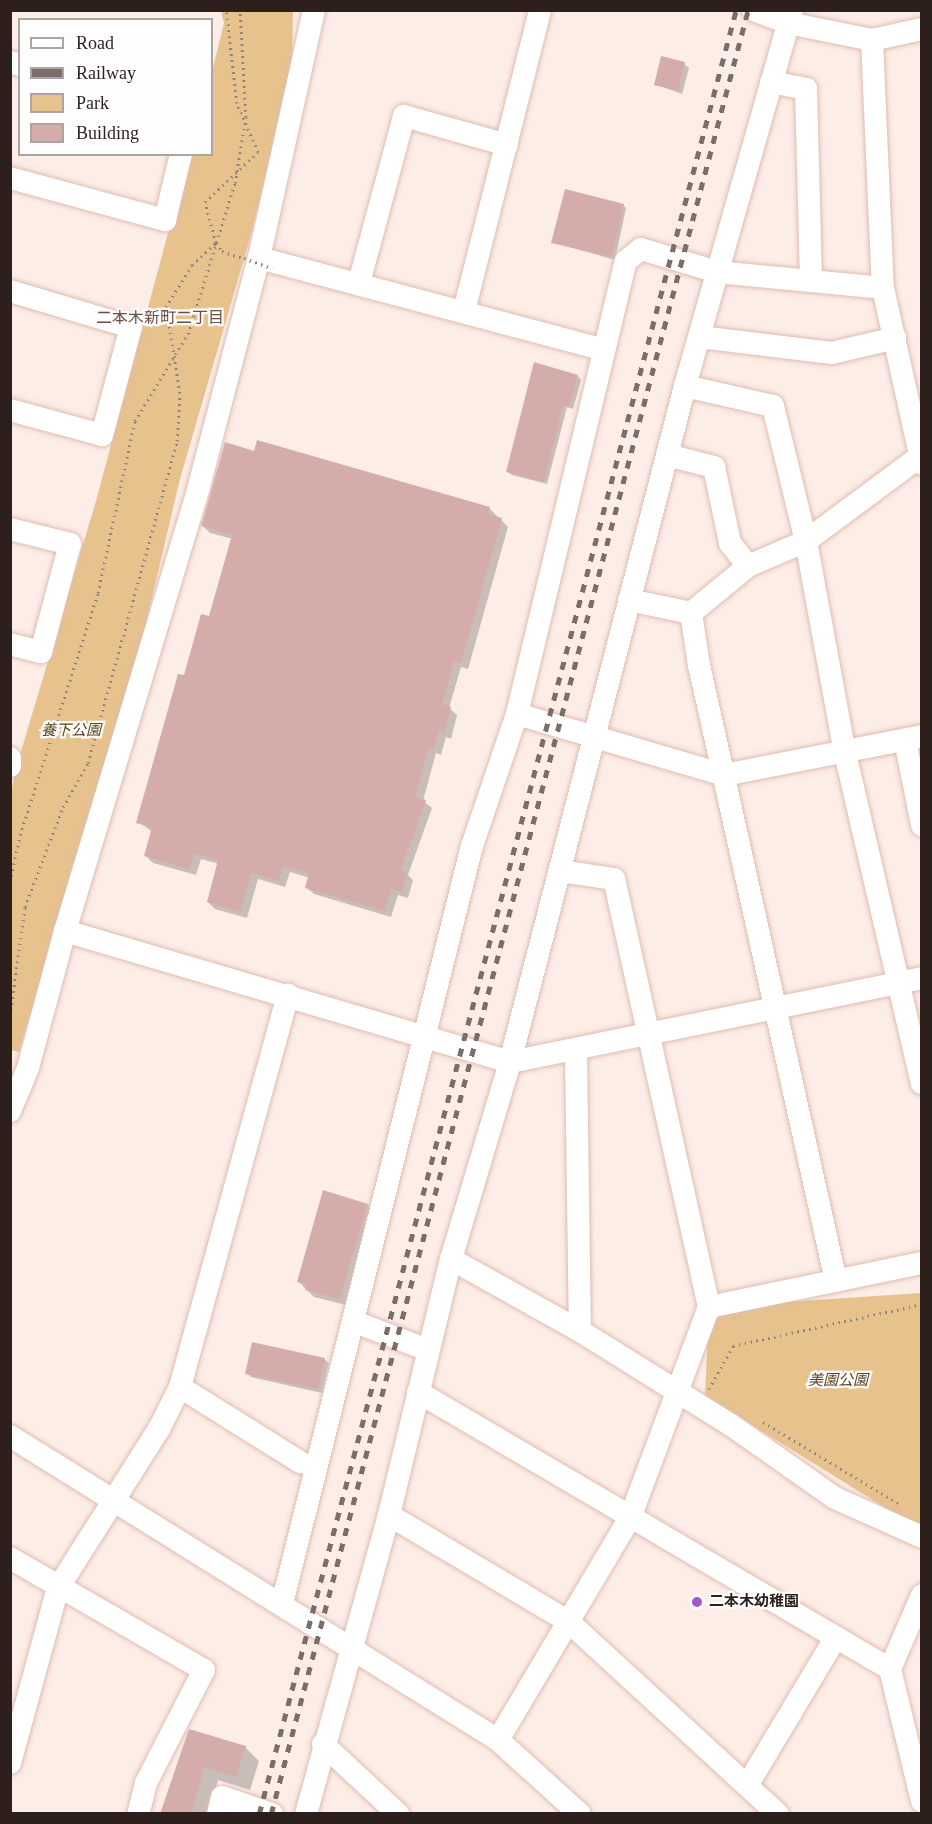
<!DOCTYPE html>
<meta charset="utf-8">
<style>
body{margin:0}
#map{position:relative;width:932px;height:1824px;overflow:hidden;background:#fcede7;font-family:"Times New Roman","Noto Sans JP",serif}
div>[style]{position:absolute}
[style*='--x']{left:calc(var(--x)*1px);top:calc(var(--y)*1px);width:calc(var(--w)*1px);rotate:calc(var(--a)*1deg)}
.green>*{inset:0;background:#e7c28d}
.shadow>*{inset:0;background:#0003}
.building>*{inset:0;background:#d4adab}
.path>*{height:3px;margin-top:-1.5px;transform-origin:0;background:repeating-linear-gradient(90deg,#91827d 0 1.5px,transparent 0 6px)}
.roads{filter:drop-shadow(0 0 2px #e0bcaf) drop-shadow(0 0 2px #e0bcaf)}
.minor>*{height:22px;margin:-11px;padding:0 11px;transform-origin:11px;border-radius:11px;background:#fff}
.rail>*{height:4.5px;margin-top:-2.25px;transform-origin:0;background:repeating-linear-gradient(90deg,#7b6d68 0 8px,transparent 0 16px)}
.path-bridge>*{height:3px;margin-top:-1.5px;transform-origin:0;background:repeating-linear-gradient(90deg,#91827d 0 1.5px,transparent 0 6px)}
.dots>*{width:16px;height:16px;translate:-50% -50%;box-sizing:border-box;border:3px solid #fdfdfd;border-radius:50%}
span{translate:-50% -50%;white-space:nowrap;text-align:center;line-height:1.15;-webkit-text-stroke:4.5px #fdfdfd;paint-order:stroke}
.park-label{font-size:15px;color:#5a421b;font-style:italic}
.poi-label{font-size:15px;color:#2d1f1b;font-weight:700}
.left{translate:0 -50%;text-align:left}
.neighbourhood-label{font-size:16px;color:#6e4f44}
.frame{position:absolute;inset:0;border:12px solid #2d1f1b;pointer-events:none}
.legend{position:absolute;left:18px;top:18px;width:195px;height:138px;box-sizing:border-box;background:#fdfdfd;border:2px solid #aaa4a3;margin:0;padding:8px 10px;list-style:none;font-size:18px;color:#2d1f1b}
.legend li{display:flex;align-items:center;gap:12px;height:30px}
.legend b{width:30px;border:2px solid #aaa4a3}
</style>
<div id="map">
<div class="green">
<i style="clip-path:polygon(221px 11px,293px 11px,292px 76px,250px 238px,180px 479px,141px 644px,19px 1052px,11px 1050px,10px 798px,16px 768px,96px 501px,189px 155px,212px 154px,212px 72px,224px 23px)"></i>
<i style="clip-path:polygon(921px 1293px,921px 1530px,705px 1396px,709px 1307px)"></i>
</div>
<div class="shadow">
<i style="clip-path:polygon(684px 64px,689px 68px,682px 94px,655px 84px)"></i>
<i style="clip-path:polygon(623px 205px,626px 208px,615px 260px,552px 242px)"></i>
<i style="clip-path:polygon(578px 376px,581px 380px,573px 409px,567px 407px,547px 484px,512px 475px,508px 472px)"></i>
<i style="clip-path:polygon(258px 442px,490px 509px,508px 527px,468px 669px,461px 667px,449px 708px,457px 715px,451px 739px,446px 737px,441px 755px,436px 753px,423px 801px,432px 808px,408px 875px,413px 880px,408px 898px,398px 895px,391px 917px,314px 894px,307px 888px,310px 878px,290px 872px,285px 887px,258px 879px,247px 918px,215px 909px,208px 902px,219px 864px,201px 859px,196px 875px,153px 863px,146px 856px,153px 832px,138px 822px,185px 677px,210px 618px,233px 539px,210px 533px,203px 526px,255px 452px)"></i>
<i style="clip-path:polygon(368px 1205px,375px 1212px,346px 1305px,314px 1297px,299px 1282px)"></i>
<i style="clip-path:polygon(324px 1359px,329px 1363px,322px 1393px,251px 1377px,247px 1373px)"></i>
<i style="clip-path:polygon(190px 1731px,245px 1747px,259px 1761px,250px 1790px,218px 1780px,209px 1814px,163px 1814px)"></i>
</div>
<div class="building">
<i style="clip-path:polygon(661px 56px,685px 62px,678px 91px,654px 85px)"></i>
<i style="clip-path:polygon(565px 189px,624px 204px,612px 257px,551px 243px)"></i>
<i style="clip-path:polygon(534px 362px,578px 375px,569px 406px,563px 405px,544px 482px,506px 472px)"></i>
<i style="clip-path:polygon(257px 440px,490px 507px,488px 514px,502px 518px,461px 663px,454px 661px,442px 704px,451px 707px,444px 733px,439px 731px,434px 749px,429px 748px,415px 797px,426px 800px,401px 870px,407px 872px,402px 892px,391px 889px,384px 911px,305px 888px,309px 873px,283px 866px,279px 881px,251px 873px,240px 912px,207px 902px,218px 860px,194px 853px,189px 869px,144px 856px,152px 827px,136px 823px,178px 674px,184px 675px,201px 614px,209px 616px,232px 535px,201px 526px,225px 442px,254px 451px)"></i>
<i style="clip-path:polygon(323px 1190px,368px 1204px,339px 1299px,305px 1290px,307px 1285px,297px 1282px)"></i>
<i style="clip-path:polygon(252px 1342px,325px 1358px,318px 1389px,245px 1374px)"></i>
<i style="clip-path:polygon(189px 1729px,246px 1746px,236px 1777px,204px 1767px,192px 1814px,160px 1814px)"></i>
</div>
<div class="path">
<i style="--x:216;--y:243;--w:10;--a:53"></i>
<i style="--x:222;--y:251;--w:21;--a:19"></i>
<i style="--x:10;--y:882;--w:48;--a:-78"></i>
<i style="--x:20;--y:835;--w:254;--a:-72.1"></i>
<i style="--x:98;--y:593;--w:176;--a:-77.9"></i>
<i style="--x:135;--y:421;--w:102;--a:-58.7"></i>
<i style="--x:188;--y:334;--w:158;--a:-72.7"></i>
<i style="--x:235;--y:183;--w:67;--a:-80.5"></i>
<i style="--x:246;--y:117;--w:107;--a:-93.2"></i>
<i style="--x:10;--y:1016;--w:110;--a:-82.2"></i>
<i style="--x:25;--y:907;--w:107;--a:-69.2"></i>
<i style="--x:63;--y:807;--w:51;--a:-60.4"></i>
<i style="--x:88;--y:763;--w:334;--a:-74.5"></i>
<i style="--x:177;--y:441;--w:48;--a:-86.4"></i>
<i style="--x:180;--y:393;--w:87;--a:-99.2"></i>
<i style="--x:166;--y:307;--w:49;--a:-58.2"></i>
<i style="--x:192;--y:265;--w:33;--a:-43"></i>
<i style="--x:216;--y:243;--w:42;--a:-105"></i>
<i style="--x:205;--y:202;--w:73;--a:-43.3"></i>
<i style="--x:258;--y:152;--w:53;--a:-113.2"></i>
<i style="--x:237;--y:103;--w:94;--a:-96.7"></i>
<i style="--x:709;--y:1389;--w:49;--a:-60.8"></i>
<i style="--x:733;--y:1346;--w:194;--a:-12.5"></i>
<i style="--x:763;--y:1422;--w:161;--a:31"></i>
</div>
<div class="roads">
<div class="minor">
<i style="--x:753;--y:10;--w:37;--a:20"></i>
<i style="--x:788;--y:23;--w:86;--a:11.4"></i>
<i style="--x:872;--y:40;--w:51;--a:-12.4"></i>
<i style="--x:872;--y:40;--w:248;--a:87.5"></i>
<i style="--x:883;--y:288;--w:180;--a:77.5"></i>
<i style="--x:10;--y:62;--w:10;--a:17"></i>
<i style="--x:771;--y:82;--w:36;--a:11"></i>
<i style="--x:806;--y:89;--w:191;--a:88.5"></i>
<i style="--x:10;--y:178;--w:161;--a:15.2"></i>
<i style="--x:165;--y:220;--w:68;--a:-76.4"></i>
<i style="--x:259;--y:258;--w:357;--a:14.9"></i>
<i style="--x:359;--y:283;--w:173;--a:-74.9"></i>
<i style="--x:404;--y:116;--w:107;--a:15.7"></i>
<i style="--x:10;--y:291;--w:126;--a:16.6"></i>
<i style="--x:131;--y:327;--w:112;--a:105"></i>
<i style="--x:102;--y:435;--w:95;--a:-164.8"></i>
<i style="--x:464;--y:311;--w:310;--a:-75.8"></i>
<i style="--x:700;--y:337;--w:133;--a:6.9"></i>
<i style="--x:832;--y:353;--w:65;--a:-13.4"></i>
<i style="--x:685;--y:386;--w:90;--a:12.8"></i>
<i style="--x:773;--y:406;--w:139;--a:76.3"></i>
<i style="--x:806;--y:541;--w:216;--a:79.6"></i>
<i style="--x:845;--y:753;--w:339;--a:76.9"></i>
<i style="--x:667;--y:455;--w:49;--a:14.3"></i>
<i style="--x:714;--y:467;--w:78;--a:78.1"></i>
<i style="--x:730;--y:543;--w:29;--a:52"></i>
<i style="--x:10;--y:529;--w:62;--a:14"></i>
<i style="--x:70;--y:544;--w:112;--a:105"></i>
<i style="--x:41;--y:652;--w:32;--a:-166"></i>
<i style="--x:629;--y:600;--w:63;--a:11.8"></i>
<i style="--x:691;--y:613;--w:53;--a:81.3"></i>
<i style="--x:699;--y:665;--w:631;--a:77.46"></i>
<i style="--x:691;--y:613;--w:74;--a:-39.5"></i>
<i style="--x:748;--y:566;--w:63;--a:-23.3"></i>
<i style="--x:806;--y:541;--w:144;--a:-36.6"></i>
<i style="--x:517;--y:714;--w:216;--a:16.4"></i>
<i style="--x:724;--y:775;--w:202;--a:-11.1"></i>
<i style="--x:905;--y:740;--w:87;--a:78.7"></i>
<i style="--x:10;--y:758;--w:8;--a:90"></i>
<i style="--x:65;--y:931;--w:464;--a:16.4"></i>
<i style="--x:510;--y:1062;--w:420;--a:-11.5"></i>
<i style="--x:576;--y:1051;--w:280;--a:89.2"></i>
<i style="--x:10;--y:1111;--w:47;--a:-67.3"></i>
<i style="--x:28;--y:1068;--w:142;--a:-74.9"></i>
<i style="--x:65;--y:931;--w:461;--a:-73.2"></i>
<i style="--x:198;--y:490;--w:240;--a:-75.3"></i>
<i style="--x:259;--y:258;--w:254;--a:-77.5"></i>
<i style="--x:451;--y:1259;--w:148;--a:29.2"></i>
<i style="--x:580;--y:1331;--w:178;--a:31.9"></i>
<i style="--x:731;--y:1425;--w:127;--a:35.1"></i>
<i style="--x:835;--y:1498;--w:95;--a:24.1"></i>
<i style="--x:709;--y:1307;--w:217;--a:-11.7"></i>
<i style="--x:355;--y:1322;--w:78;--a:21"></i>
<i style="--x:180;--y:1387;--w:142;--a:32"></i>
<i style="--x:418;--y:1392;--w:547;--a:30.41"></i>
<i style="--x:10;--y:1436;--w:575;--a:31.92"></i>
<i style="--x:498;--y:1740;--w:110;--a:42.1"></i>
<i style="--x:389;--y:1515;--w:209;--a:30.7"></i>
<i style="--x:569;--y:1622;--w:284;--a:42.6"></i>
<i style="--x:10;--y:1558;--w:224;--a:30"></i>
<i style="--x:204;--y:1670;--w:127;--a:117.2"></i>
<i style="--x:146;--y:1783;--w:32;--a:104"></i>
<i style="--x:922;--y:1595;--w:81;--a:113.4"></i>
<i style="--x:890;--y:1669;--w:136;--a:76.4"></i>
<i style="--x:282;--y:1604;--w:781;--a:-75.93"></i>
<i style="--x:472;--y:846;--w:139;--a:-71.2"></i>
<i style="--x:517;--y:714;--w:466;--a:-76.5"></i>
<i style="--x:626;--y:261;--w:19;--a:-39"></i>
<i style="--x:641;--y:249;--w:79;--a:16.8"></i>
<i style="--x:717;--y:272;--w:167;--a:5.5"></i>
<i style="--x:498;--y:1740;--w:258;--a:-59.3"></i>
<i style="--x:630;--y:1518;--w:225;--a:-69.5"></i>
<i style="--x:709;--y:1307;--w:438;--a:-102.5"></i>
<i style="--x:614;--y:879;--w:55;--a:-171.6"></i>
<i style="--x:323;--y:1744;--w:103;--a:43"></i>
<i style="--x:10;--y:1763;--w:181;--a:-74.7"></i>
<i style="--x:58;--y:1588;--w:191;--a:-57.6"></i>
<i style="--x:160;--y:1427;--w:45;--a:-63.4"></i>
<i style="--x:180;--y:1387;--w:407;--a:-74.6"></i>
<i style="--x:748;--y:1784;--w:171;--a:-59.1"></i>
<i style="--x:218;--y:1814;--w:17;--a:-77"></i>
<i style="--x:222;--y:1797;--w:53;--a:18.8"></i>
<i style="--x:306;--y:1814;--w:310;--a:-74.5"></i>
<i style="--x:389;--y:1515;--w:263;--a:-76.4"></i>
<i style="--x:451;--y:1259;--w:206;--a:-73.3"></i>
<i style="--x:510;--y:1062;--w:698;--a:-75.49"></i>
<i style="--x:685;--y:386;--w:391;--a:-74.1"></i>
</div>
</div>
<div class="rail">
<i style="--x:259;--y:1814;--w:1866;--a:-75.19"></i>
<i style="--x:271;--y:1814;--w:1866;--a:-75.19"></i>
</div>
<div class="path-bridge">
<i style="--x:244;--y:258;--w:30;--a:20"></i>
</div>
<div class="dots">
<i style="left:697px;top:1602px;background:#9f59ce"></i>
</div>
<div class="park-label">
<span style="left:71px;top:731px">養下公園</span>
<span style="left:838px;top:1381px">美園公園</span>
</div>
<div class="poi-label">
<span class="left" style="left:709px;top:1602px">二本木幼稚園</span>
</div>
<div class="neighbourhood-label">
<span style="left:160px;top:318px">二本木新町二丁目</span>
</div>
<div class="frame"></div>
<ul class="legend">
<li><b style="height:8px;background:#fff"></b>Road</li>
<li><b style="height:8px;background:#7b6d68"></b>Railway</li>
<li><b style="height:16px;background:#e7c28d"></b>Park</li>
<li><b style="height:16px;background:#d4adab"></b>Building</li>
</ul>
</div>
